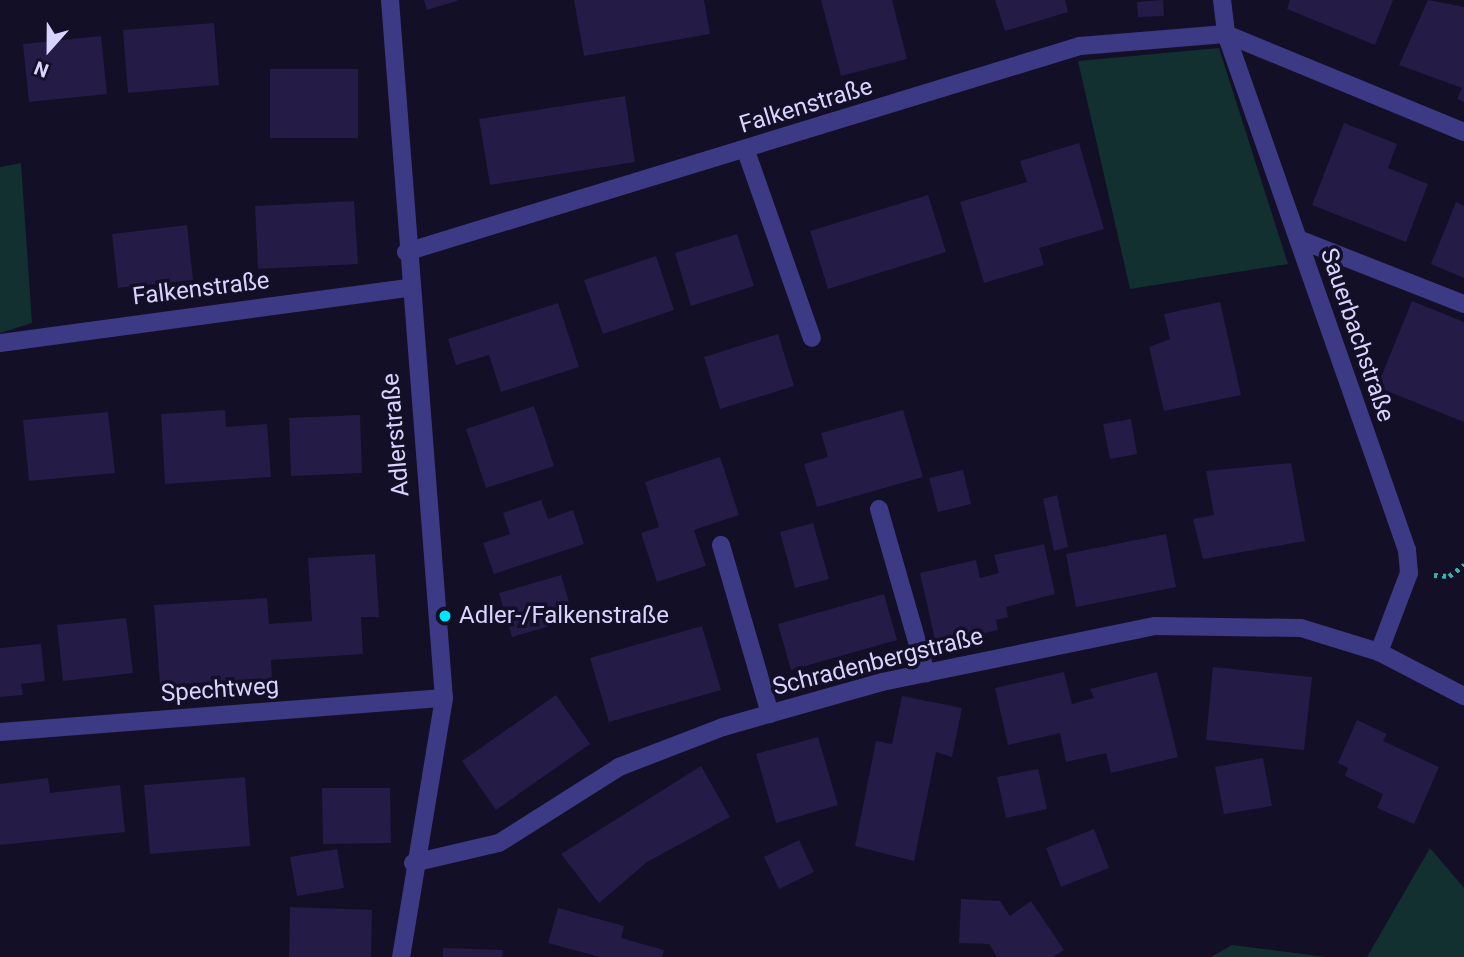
<!DOCTYPE html>
<meta charset="utf-8">
<style>
body{margin:0}
#map{position:relative;width:1464px;height:957px;overflow:hidden;background:#130f26;font-family:Roboto,sans-serif}
div>[style]{position:absolute}
[style*='--x']{left:calc(var(--x)*1px);top:calc(var(--y)*1px);width:calc(var(--w)*1px);rotate:calc(var(--a)*1deg)}
.green>*{inset:0;background:#12302f}
.building>*{inset:0;background:#241b47}
.path>*{height:4.5px;margin-top:-2.25px;transform-origin:0;background:repeating-linear-gradient(90deg,#2fb8b0 0 3.5px,transparent 0 8.5px)}
.service>*{height:18px;margin:-9px;padding:0 9px;transform-origin:9px;border-radius:9px;background:#3d3a85}
.minor>*{height:18px;margin:-9px;padding:0 9px;transform-origin:9px;border-radius:9px;background:#3d3a85}
.dots>*{width:19px;height:19px;translate:-50% -50%;box-sizing:border-box;border:4px solid #130f26;border-radius:50%}
span{translate:-50% -50%;white-space:nowrap;text-align:center;line-height:1.15;-webkit-text-stroke:7px #130f26;paint-order:stroke}
.street-label{font-size:24px;color:#d9d4ff}
.poi-label{font-size:24px;color:#d9d4ff}
.left{translate:0 -50%;text-align:left}
.north{position:absolute;left:14px;top:14px;width:70px;height:70px;-webkit-text-stroke:5px #130f26;paint-order:stroke;rotate:201deg;font-size:19px;font-weight:700;line-height:28px;text-align:center;color:#d9d4ff}
.north::after{content:'';display:block;margin:auto;width:24px;height:32px;background:#d9d4ff;clip-path:polygon(50% 0,100% 100%,50% 72%,0 100%)}
</style>
<div id="map">
<div class="green">
<i style="clip-path:polygon(1219px 48px,1288px 264px,1130px 289px,1078px 61px)"></i>
<i style="clip-path:polygon(21px 163px,32px 323px,0 333px,0 167px)"></i>
<i style="clip-path:polygon(1430px 848px,1464px 888px,1464px 957px,1367px 957px)"></i>
<i style="clip-path:polygon(1232px 945px,1326px 957px,1211px 957px)"></i>
</div>
<div class="building">
<i style="clip-path:polygon(424px 0,457px 0,457px 1px,427px 10px)"></i>
<i style="clip-path:polygon(574px 0,704px 0,710px 34px,584px 56px)"></i>
<i style="clip-path:polygon(821px 0,892px 0,907px 59px,841px 76px)"></i>
<i style="clip-path:polygon(995px 0,1065px 0,1068px 12px,1005px 31px)"></i>
<i style="clip-path:polygon(1163px 0,1164px 16px,1138px 17px,1137px 2px)"></i>
<i style="clip-path:polygon(1290px 0,1393px 0,1375px 45px,1287px 9px)"></i>
<i style="clip-path:polygon(1428px 0,1464px 7px,1464px 102px,1457px 99px,1462px 88px,1399px 65px)"></i>
<i style="clip-path:polygon(214px 23px,219px 85px,128px 93px,123px 30px)"></i>
<i style="clip-path:polygon(101px 36px,107px 94px,29px 102px,23px 44px)"></i>
<i style="clip-path:polygon(270px 69px,358px 69px,358px 138px,270px 138px)"></i>
<i style="clip-path:polygon(625px 96px,635px 162px,490px 185px,479px 119px)"></i>
<i style="clip-path:polygon(1344px 123px,1397px 144px,1388px 168px,1428px 184px,1406px 242px,1312px 205px)"></i>
<i style="clip-path:polygon(1079px 143px,1104px 229px,1039px 248px,1044px 265px,984px 283px,960px 202px,1027px 182px,1020px 161px)"></i>
<i style="clip-path:polygon(928px 195px,946px 252px,828px 289px,810px 231px)"></i>
<i style="clip-path:polygon(354px 201px,358px 264px,258px 269px,255px 206px)"></i>
<i style="clip-path:polygon(1456px 202px,1464px 206px,1464px 278px,1431px 264px)"></i>
<i style="clip-path:polygon(187px 225px,193px 280px,118px 288px,112px 234px)"></i>
<i style="clip-path:polygon(737px 234px,754px 286px,691px 306px,675px 253px)"></i>
<i style="clip-path:polygon(656px 256px,674px 310px,603px 334px,584px 280px)"></i>
<i style="clip-path:polygon(1412px 301px,1464px 322px,1464px 422px,1377px 387px)"></i>
<i style="clip-path:polygon(1220px 302px,1241px 395px,1164px 411px,1149px 347px,1170px 339px,1164px 314px)"></i>
<i style="clip-path:polygon(558px 303px,579px 367px,501px 392px,489px 355px,456px 365px,448px 339px)"></i>
<i style="clip-path:polygon(778px 334px,794px 386px,720px 409px,704px 357px)"></i>
<i style="clip-path:polygon(534px 406px,554px 466px,486px 488px,466px 429px)"></i>
<i style="clip-path:polygon(225px 410px,226px 427px,267px 424px,271px 477px,165px 484px,161px 414px)"></i>
<i style="clip-path:polygon(903px 410px,923px 477px,817px 507px,804px 464px,828px 457px,821px 433px)"></i>
<i style="clip-path:polygon(108px 412px,115px 473px,29px 481px,23px 420px)"></i>
<i style="clip-path:polygon(360px 415px,362px 473px,291px 476px,289px 418px)"></i>
<i style="clip-path:polygon(1131px 419px,1137px 454px,1110px 459px,1103px 424px)"></i>
<i style="clip-path:polygon(720px 457px,739px 515px,694px 530px,706px 566px,657px 582px,641px 533px,659px 527px,645px 482px)"></i>
<i style="clip-path:polygon(1291px 463px,1305px 541px,1203px 559px,1193px 519px,1214px 515px,1206px 471px)"></i>
<i style="clip-path:polygon(963px 470px,971px 504px,938px 512px,929px 478px)"></i>
<i style="clip-path:polygon(1057px 495px,1068px 547px,1054px 551px,1043px 499px)"></i>
<i style="clip-path:polygon(541px 500px,548px 519px,573px 510px,584px 544px,494px 574px,483px 543px,510px 534px,503px 513px)"></i>
<i style="clip-path:polygon(813px 523px,829px 579px,795px 588px,780px 532px)"></i>
<i style="clip-path:polygon(1166px 534px,1176px 587px,1076px 607px,1066px 554px)"></i>
<i style="clip-path:polygon(1044px 544px,1055px 594px,1006px 607px,1008px 617px,996px 620px,998px 630px,936px 644px,920px 573px,976px 560px,980px 578px,999px 573px,994px 555px)"></i>
<i style="clip-path:polygon(375px 554px,379px 617px,361px 617px,363px 654px,271px 660px,272px 679px,160px 685px,154px 605px,267px 598px,269px 624px,312px 621px,308px 558px)"></i>
<i style="clip-path:polygon(561px 575px,574px 619px,512px 637px,499px 593px)"></i>
<i style="clip-path:polygon(884px 594px,897px 640px,791px 670px,778px 624px)"></i>
<i style="clip-path:polygon(126px 618px,133px 673px,63px 681px,57px 625px)"></i>
<i style="clip-path:polygon(702px 626px,721px 690px,609px 722px,590px 658px)"></i>
<i style="clip-path:polygon(41px 644px,45px 681px,21px 684px,23px 695px,0 697px,0 648px)"></i>
<i style="clip-path:polygon(1213px 667px,1312px 677px,1304px 750px,1206px 740px)"></i>
<i style="clip-path:polygon(1064px 672px,1072px 704px,1094px 698px,1090px 689px,1157px 672px,1178px 757px,1111px 773px,1106px 753px,1066px 762px,1060px 733px,1008px 745px,995px 688px)"></i>
<i style="clip-path:polygon(556px 695px,590px 744px,496px 810px,462px 761px)"></i>
<i style="clip-path:polygon(902px 696px,962px 708px,952px 757px,936px 752px,914px 861px,855px 846px,876px 741px,892px 744px)"></i>
<i style="clip-path:polygon(1357px 720px,1387px 734px,1383px 741px,1439px 767px,1414px 824px,1377px 808px,1383px 794px,1345px 776px,1348px 768px,1338px 763px)"></i>
<i style="clip-path:polygon(818px 737px,838px 805px,776px 823px,756px 754px)"></i>
<i style="clip-path:polygon(1263px 758px,1272px 806px,1224px 814px,1215px 767px)"></i>
<i style="clip-path:polygon(701px 766px,730px 817px,647px 862px,599px 903px,561px 854px)"></i>
<i style="clip-path:polygon(1038px 769px,1047px 809px,1006px 818px,997px 777px)"></i>
<i style="clip-path:polygon(245px 777px,250px 846px,150px 854px,144px 785px)"></i>
<i style="clip-path:polygon(48px 778px,50px 793px,120px 785px,125px 832px,0 845px,0 784px)"></i>
<i style="clip-path:polygon(322px 788px,390px 788px,391px 843px,323px 844px)"></i>
<i style="clip-path:polygon(1094px 829px,1109px 868px,1061px 887px,1046px 848px)"></i>
<i style="clip-path:polygon(799px 840px,814px 872px,779px 889px,764px 857px)"></i>
<i style="clip-path:polygon(337px 849px,344px 888px,297px 896px,290px 857px)"></i>
<i style="clip-path:polygon(961px 899px,1000px 901px,1010px 916px,1031px 901px,1064px 950px,1053px 957px,997px 957px,989px 944px,959px 943px)"></i>
<i style="clip-path:polygon(290px 907px,372px 910px,371px 957px,289px 957px)"></i>
<i style="clip-path:polygon(558px 908px,624px 926px,621px 938px,664px 950px,662px 957px,600px 957px,548px 943px)"></i>
<i style="clip-path:polygon(443px 948px,503px 950px,502px 957px,443px 957px)"></i>
</div>
<div class="path">
<i style="--x:1434;--y:575;--w:15;--a:4"></i>
<i style="--x:1449;--y:576;--w:19;--a:-36"></i>
</div>
<div class="service">
<i style="--x:746;--y:151;--w:198;--a:70.6"></i>
<i style="--x:1298;--y:239;--w:178;--a:21.4"></i>
<i style="--x:879;--y:509;--w:171;--a:74"></i>
<i style="--x:721;--y:545;--w:176;--a:73.8"></i>
</div>
<div class="minor">
<i style="--x:390;--y:0;--w:700;--a:85.58"></i>
<i style="--x:444;--y:698;--w:263;--a:99.4"></i>
<i style="--x:1222;--y:0;--w:34;--a:83"></i>
<i style="--x:1226;--y:34;--w:547;--a:70.67"></i>
<i style="--x:1407;--y:550;--w:23;--a:85"></i>
<i style="--x:1409;--y:573;--w:85;--a:110.8"></i>
<i style="--x:406;--y:252;--w:705;--a:-17"></i>
<i style="--x:1080;--y:46;--w:146;--a:-4.7"></i>
<i style="--x:1226;--y:34;--w:257;--a:22.4"></i>
<i style="--x:0;--y:343;--w:412;--a:-7.7"></i>
<i style="--x:0;--y:732;--w:445;--a:-4.4"></i>
<i style="--x:413;--y:863;--w:88;--a:-13.1"></i>
<i style="--x:499;--y:843;--w:142;--a:-32.3"></i>
<i style="--x:619;--y:767;--w:111;--a:-21"></i>
<i style="--x:723;--y:727;--w:165;--a:-15.8"></i>
<i style="--x:882;--y:682;--w:279;--a:-11.6"></i>
<i style="--x:1155;--y:626;--w:146;--a:0.8"></i>
<i style="--x:1301;--y:628;--w:82;--a:17.1"></i>
<i style="--x:1379;--y:652;--w:96;--a:27.4"></i>
</div>
<div class="dots">
<i style="left:445px;top:616px;background:#00e5ff"></i>
</div>
<div class="street-label">
<span style="left:806px;top:106px;rotate:-17deg">Falkenstraße</span>
<span style="left:201px;top:289px;rotate:-7deg">Falkenstraße</span>
<span style="left:1357px;top:335px;rotate:71deg">Sauerbachstraße</span>
<span style="left:396px;top:435px;rotate:-95deg">Adlerstraße</span>
<span style="left:878px;top:662px;rotate:-14deg">Schradenbergstraße</span>
<span style="left:220px;top:690px;rotate:-4deg">Spechtweg</span>
</div>
<div class="poi-label">
<span class="left" style="left:459px;top:616px">Adler-/Falkenstraße</span>
</div>
<div class="north">N</div>
</div>
